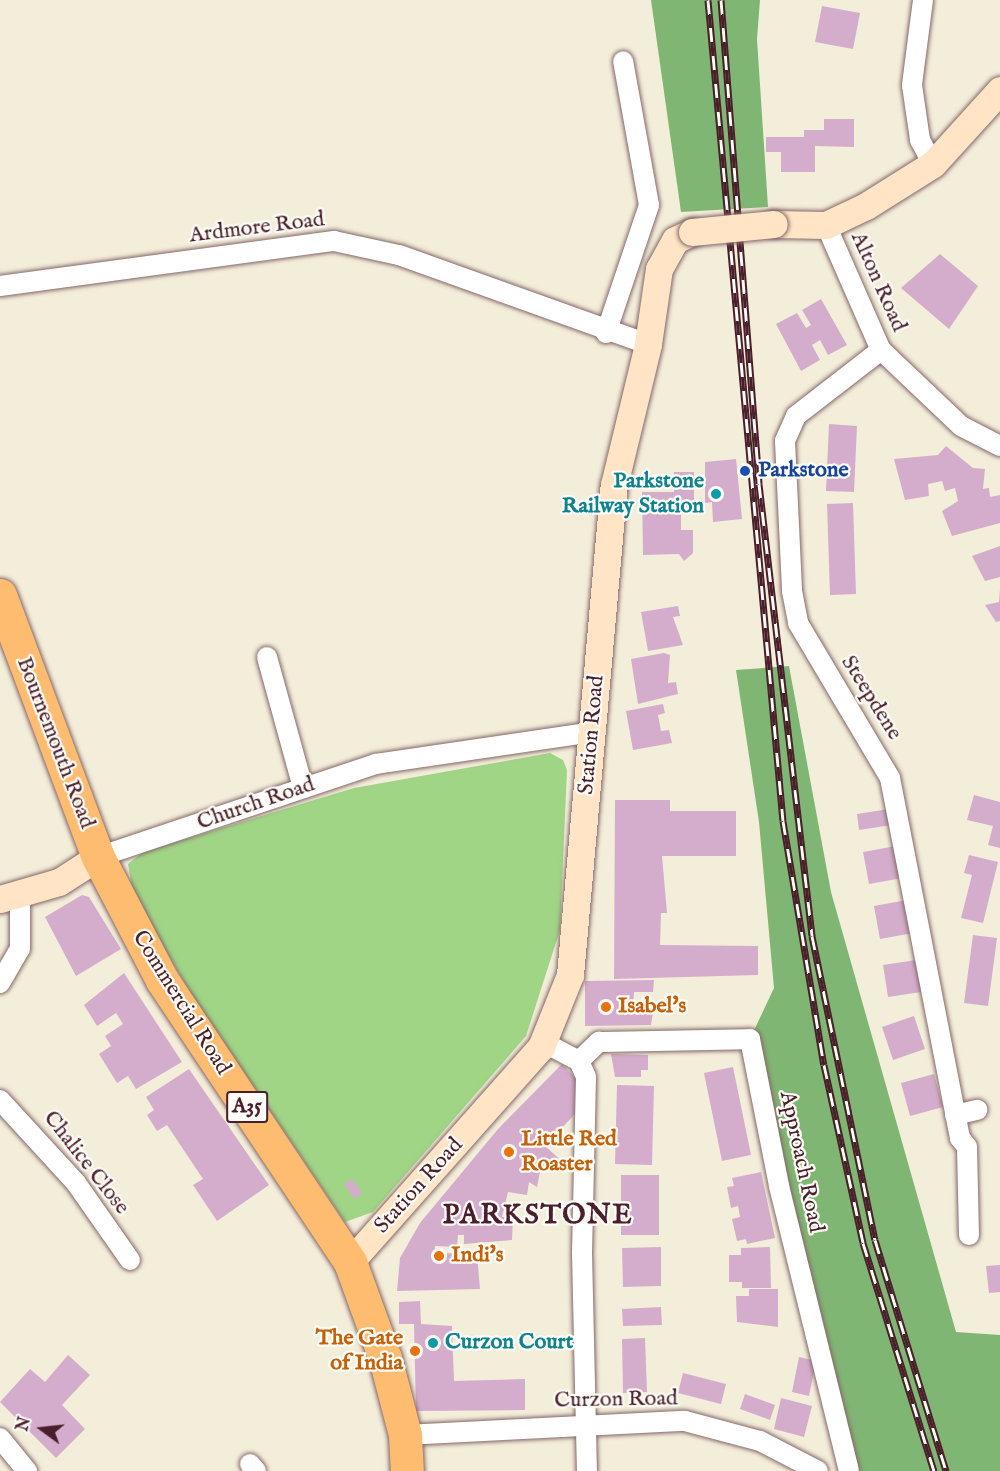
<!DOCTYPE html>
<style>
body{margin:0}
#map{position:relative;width:1000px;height:1471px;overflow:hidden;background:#f3eeda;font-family:"IM FELL English",serif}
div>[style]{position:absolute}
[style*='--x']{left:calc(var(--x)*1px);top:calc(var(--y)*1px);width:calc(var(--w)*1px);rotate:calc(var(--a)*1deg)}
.green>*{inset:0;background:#a0d586}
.forest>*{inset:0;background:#80b673}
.building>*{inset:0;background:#d4adcd}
.roads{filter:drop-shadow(0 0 2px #856768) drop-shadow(0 0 2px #856768)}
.street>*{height:20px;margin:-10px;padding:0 10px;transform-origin:10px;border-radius:10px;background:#fff}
.secondary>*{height:27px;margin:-13.5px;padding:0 13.5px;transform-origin:13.5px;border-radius:13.5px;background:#ffe4c6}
.highway>*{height:33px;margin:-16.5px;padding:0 16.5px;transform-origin:16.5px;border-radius:16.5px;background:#febc70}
.rail>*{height:7px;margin-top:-3.5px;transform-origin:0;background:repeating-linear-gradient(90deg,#fdfcf7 0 14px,#4a1f2b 0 28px);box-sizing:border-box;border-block:2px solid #4a1f2b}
.bridges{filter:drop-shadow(0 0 2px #856768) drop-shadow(0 0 2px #856768)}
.secondary-bridge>*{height:27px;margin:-13.5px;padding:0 13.5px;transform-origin:13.5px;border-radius:13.5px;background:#ffe4c6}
.dots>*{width:16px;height:16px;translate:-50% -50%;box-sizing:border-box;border:3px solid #fdfcf7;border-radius:50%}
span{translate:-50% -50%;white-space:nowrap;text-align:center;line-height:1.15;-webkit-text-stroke:4.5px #fdfcf7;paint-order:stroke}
.shield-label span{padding:2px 4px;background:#fdfcf7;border:2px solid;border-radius:4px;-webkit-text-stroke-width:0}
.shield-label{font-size:21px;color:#4a1f2b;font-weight:700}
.street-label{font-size:22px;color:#4a1f2b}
.transit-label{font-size:22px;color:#164399;font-weight:700}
.left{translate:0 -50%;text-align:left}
.culture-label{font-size:22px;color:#0d838f;font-weight:700}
.right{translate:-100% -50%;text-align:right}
.food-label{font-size:22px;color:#c56008;font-weight:700}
.district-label{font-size:28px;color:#4a1f2b;font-weight:700;letter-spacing:1.5px}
.north{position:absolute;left:12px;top:1399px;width:60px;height:60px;-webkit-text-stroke:4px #fdfcf7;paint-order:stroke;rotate:285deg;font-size:16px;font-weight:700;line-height:24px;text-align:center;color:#4a1f2b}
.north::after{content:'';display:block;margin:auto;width:21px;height:27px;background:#4a1f2b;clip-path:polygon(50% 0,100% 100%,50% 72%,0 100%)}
</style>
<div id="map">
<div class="green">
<i style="clip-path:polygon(550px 753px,563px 760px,567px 770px,560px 930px,526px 1036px,373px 1212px,345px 1222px,190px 992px,133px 894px,128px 864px,143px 852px,354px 788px)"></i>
</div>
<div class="forest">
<i style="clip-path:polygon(651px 0,760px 0,757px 39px,768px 207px,681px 212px)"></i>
<i style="clip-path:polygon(789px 666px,831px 892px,956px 1332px,1000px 1335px,1000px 1471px,849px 1471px,750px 1039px,774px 988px,759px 822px,736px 670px)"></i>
</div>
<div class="building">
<i style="clip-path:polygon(822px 6px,860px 13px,853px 49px,815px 42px)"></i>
<i style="clip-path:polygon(824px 119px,854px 119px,854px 147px,815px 146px,815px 172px,781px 172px,781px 152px,766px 152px,766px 137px,804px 137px,804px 130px,824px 130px)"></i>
<i style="clip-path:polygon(940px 254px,978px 286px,949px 329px,901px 288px)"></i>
<i style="clip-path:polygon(821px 299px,847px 345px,828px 355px,820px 340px,812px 345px,820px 360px,801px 371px,776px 324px,797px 313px,806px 328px,811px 325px,802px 310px)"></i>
<i style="clip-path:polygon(829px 424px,857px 426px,854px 492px,826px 491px)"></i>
<i style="clip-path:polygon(946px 446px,973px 468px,985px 469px,983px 489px,989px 488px,990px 497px,1000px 495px,1000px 523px,952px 536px,942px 511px,958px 501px,955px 488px,945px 491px,942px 481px,928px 484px,929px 496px,905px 500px,894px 459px,938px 455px)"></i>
<i style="clip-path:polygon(736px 459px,742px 519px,713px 522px,712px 502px,705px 503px,705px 462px)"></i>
<i style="clip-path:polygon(674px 472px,694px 472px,694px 508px,681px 508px,681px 530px,693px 530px,693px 553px,684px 561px,679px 554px,643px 555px,642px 492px,674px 492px)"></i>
<i style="clip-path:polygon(853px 503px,856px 594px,830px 595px,827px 504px)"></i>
<i style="clip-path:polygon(1000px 546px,1000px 577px,985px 581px,972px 556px)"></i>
<i style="clip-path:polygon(1000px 589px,1000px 621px,996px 622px,985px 605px,999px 602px)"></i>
<i style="clip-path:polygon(678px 606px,680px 616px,673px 617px,683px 645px,648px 651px,641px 612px)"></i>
<i style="clip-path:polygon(664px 653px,670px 655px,668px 683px,676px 682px,678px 694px,638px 704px,631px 659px)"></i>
<i style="clip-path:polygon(663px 704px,665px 713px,658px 715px,661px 731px,669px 730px,672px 743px,633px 750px,626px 711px)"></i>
<i style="clip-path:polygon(974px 795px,1000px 802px,1000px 848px,988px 845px,993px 826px,967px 820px)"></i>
<i style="clip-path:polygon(615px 800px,670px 800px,670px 811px,736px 811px,736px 856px,662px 856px,667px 913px,661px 913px,660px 945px,758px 946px,758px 975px,614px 979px)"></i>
<i style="clip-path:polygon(889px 809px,892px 825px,859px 830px,857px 814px)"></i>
<i style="clip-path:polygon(896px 846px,902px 878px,869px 884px,863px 852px)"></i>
<i style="clip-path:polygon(969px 855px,998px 862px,983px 923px,961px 918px,972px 875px,964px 873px)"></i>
<i style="clip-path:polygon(82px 895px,89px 897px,121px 949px,76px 976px,45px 917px)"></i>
<i style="clip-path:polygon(907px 900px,913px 933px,880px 939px,874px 906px)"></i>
<i style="clip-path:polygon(973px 935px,997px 938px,988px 1006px,964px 1003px)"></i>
<i style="clip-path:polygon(916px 960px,921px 992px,888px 997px,883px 965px)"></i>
<i style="clip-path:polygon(124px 973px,182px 1062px,136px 1089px,128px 1076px,117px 1083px,99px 1054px,111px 1046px,105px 1036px,123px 1024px,116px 1013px,97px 1026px,84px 1005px)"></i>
<i style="clip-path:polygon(654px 980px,653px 992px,634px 992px,633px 1007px,654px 1006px,651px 1025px,585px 1026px,585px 981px)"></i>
<i style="clip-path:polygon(914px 1016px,925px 1049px,893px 1060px,882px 1027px)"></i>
<i style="clip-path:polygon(611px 1054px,648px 1055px,648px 1070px,641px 1070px,641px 1077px,615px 1077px)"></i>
<i style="clip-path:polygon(562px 1064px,576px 1079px,575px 1114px,545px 1146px,564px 1163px,541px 1167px,537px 1187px,529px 1182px,527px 1195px,508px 1192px,502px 1217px,513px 1217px,512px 1240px,464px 1244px,464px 1235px,458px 1235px,457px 1247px,435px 1246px,435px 1253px,477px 1254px,480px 1289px,397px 1291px,400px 1258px,420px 1223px,498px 1129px)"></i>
<i style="clip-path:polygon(733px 1067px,751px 1155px,722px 1161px,704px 1073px)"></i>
<i style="clip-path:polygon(189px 1069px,269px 1185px,217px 1221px,193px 1185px,203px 1179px,167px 1125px,157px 1131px,147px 1115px,154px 1110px,146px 1097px)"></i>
<i style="clip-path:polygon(934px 1074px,943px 1107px,910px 1116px,901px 1083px)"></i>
<i style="clip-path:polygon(617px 1085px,654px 1086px,652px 1165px,615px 1164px)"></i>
<i style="clip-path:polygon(761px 1172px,775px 1238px,747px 1244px,746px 1239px,737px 1241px,732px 1219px,740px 1217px,738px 1206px,731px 1208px,727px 1187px,734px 1186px,732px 1178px)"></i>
<i style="clip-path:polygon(621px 1175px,659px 1175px,659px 1235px,621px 1235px)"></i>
<i style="clip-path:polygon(352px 1179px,362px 1193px,355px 1199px,344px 1185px)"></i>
<i style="clip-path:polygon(661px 1247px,661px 1286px,623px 1287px,622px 1248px)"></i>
<i style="clip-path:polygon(770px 1247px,771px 1288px,742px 1288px,742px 1282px,729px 1282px,729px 1255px,741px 1255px,741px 1248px)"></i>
<i style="clip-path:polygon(1000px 1265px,1000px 1292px,989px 1293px,986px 1266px)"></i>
<i style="clip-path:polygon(749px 1289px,778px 1289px,778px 1327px,737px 1322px,736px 1296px,749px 1296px)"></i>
<i style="clip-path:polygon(420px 1301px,421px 1324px,452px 1326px,454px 1381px,525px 1379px,525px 1410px,416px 1411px,414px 1324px,399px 1324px,399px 1302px)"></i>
<i style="clip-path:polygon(661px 1307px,662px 1325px,623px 1326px,622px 1309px)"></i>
<i style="clip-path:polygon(645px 1338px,647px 1392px,623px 1393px,622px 1339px)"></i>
<i style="clip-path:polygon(68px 1355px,90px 1375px,62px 1405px,85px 1429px,56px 1458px,0 1402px,30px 1369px,45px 1382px)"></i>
<i style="clip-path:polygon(799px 1357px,816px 1361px,809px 1396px,792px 1392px)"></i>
<i style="clip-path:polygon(683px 1373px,726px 1384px,721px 1404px,678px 1393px)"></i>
<i style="clip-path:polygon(745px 1394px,775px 1405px,770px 1420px,740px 1409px)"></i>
<i style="clip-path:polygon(781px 1398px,812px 1406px,804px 1437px,774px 1429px)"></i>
</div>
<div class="roads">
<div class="street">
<i style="--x:923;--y:0;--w:86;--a:97.4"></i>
<i style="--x:912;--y:85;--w:56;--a:81.7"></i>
<i style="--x:920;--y:140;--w:27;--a:62"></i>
<i style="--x:826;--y:225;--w:137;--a:66.3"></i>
<i style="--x:881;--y:350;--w:110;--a:43.5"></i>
<i style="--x:961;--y:426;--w:44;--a:27.1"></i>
<i style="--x:0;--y:286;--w:337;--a:-7.7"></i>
<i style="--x:334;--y:241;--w:66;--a:12.2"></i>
<i style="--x:399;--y:255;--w:264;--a:19.7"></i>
<i style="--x:606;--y:333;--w:135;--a:-71.4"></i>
<i style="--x:649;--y:205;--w:146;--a:-100.2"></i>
<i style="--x:881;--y:350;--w:108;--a:142.2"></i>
<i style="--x:796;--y:416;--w:27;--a:114"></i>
<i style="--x:785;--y:441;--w:150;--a:87.3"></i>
<i style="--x:792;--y:591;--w:33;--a:79"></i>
<i style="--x:798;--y:623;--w:180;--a:59.3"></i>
<i style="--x:890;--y:778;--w:367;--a:79"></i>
<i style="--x:960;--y:1138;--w:11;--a:52"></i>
<i style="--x:967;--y:1147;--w:88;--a:88.7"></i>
<i style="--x:267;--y:657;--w:136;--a:74.6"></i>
<i style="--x:98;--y:857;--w:293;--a:-18.5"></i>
<i style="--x:376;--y:764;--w:219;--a:-8.4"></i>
<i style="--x:0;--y:983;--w:39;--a:-60"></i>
<i style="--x:20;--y:949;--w:52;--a:-90"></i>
<i style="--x:543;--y:1042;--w:41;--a:27.8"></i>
<i style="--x:579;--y:1061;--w:17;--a:66"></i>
<i style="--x:586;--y:1077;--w:176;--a:91.3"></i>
<i style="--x:582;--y:1253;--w:218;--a:88.7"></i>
<i style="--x:579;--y:1061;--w:28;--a:-44"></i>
<i style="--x:599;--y:1042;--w:151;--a:-1.1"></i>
<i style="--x:750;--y:1039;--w:150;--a:78.8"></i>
<i style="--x:779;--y:1186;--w:293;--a:76.2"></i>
<i style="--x:0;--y:1100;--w:113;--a:47.5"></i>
<i style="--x:76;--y:1183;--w:94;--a:55"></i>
<i style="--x:955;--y:1115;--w:23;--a:-13"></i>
<i style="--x:405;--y:1435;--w:280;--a:-2.9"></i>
<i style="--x:685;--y:1421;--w:78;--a:14.9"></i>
<i style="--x:760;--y:1441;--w:65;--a:27.3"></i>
<i style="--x:0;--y:1438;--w:43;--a:50.7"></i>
<i style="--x:250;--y:1464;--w:9;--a:49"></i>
</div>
<div class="secondary">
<i style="--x:774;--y:224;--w:52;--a:1.1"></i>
<i style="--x:826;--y:225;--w:44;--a:-25.4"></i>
<i style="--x:866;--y:206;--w:79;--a:-32.1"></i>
<i style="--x:933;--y:164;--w:100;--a:-47.8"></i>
<i style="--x:0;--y:899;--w:61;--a:-16.1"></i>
<i style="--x:59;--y:882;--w:46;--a:-32.7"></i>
<i style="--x:350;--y:1262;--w:288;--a:-48.4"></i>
<i style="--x:541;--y:1047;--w:78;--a:-68.1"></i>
<i style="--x:570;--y:975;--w:492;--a:-84.9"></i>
<i style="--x:614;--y:485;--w:145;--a:-76.4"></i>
<i style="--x:648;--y:344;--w:76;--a:-81.7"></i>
<i style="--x:659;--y:269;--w:33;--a:-61"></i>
<i style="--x:675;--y:240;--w:19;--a:-25"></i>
</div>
<div class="highway">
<i style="--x:0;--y:595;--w:280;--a:69.5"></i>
<i style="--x:98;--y:857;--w:139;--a:62.5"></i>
<i style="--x:162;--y:980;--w:339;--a:56.3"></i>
<i style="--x:350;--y:1262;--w:102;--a:70"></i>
<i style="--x:385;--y:1358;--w:80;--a:75.4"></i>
<i style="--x:405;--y:1435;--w:36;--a:87"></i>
</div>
</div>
<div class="rail">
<i style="--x:708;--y:0;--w:824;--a:84.78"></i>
<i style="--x:783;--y:821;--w:247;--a:80.5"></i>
<i style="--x:824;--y:1065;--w:182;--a:77.6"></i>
<i style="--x:863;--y:1243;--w:239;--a:72.7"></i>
<i style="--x:721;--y:0;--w:485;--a:85.5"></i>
<i style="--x:759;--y:484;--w:455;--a:83.3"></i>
<i style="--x:812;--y:936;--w:310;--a:78.3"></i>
<i style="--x:875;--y:1240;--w:242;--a:72.9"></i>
</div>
<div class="bridges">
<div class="secondary-bridge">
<i style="--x:692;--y:232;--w:82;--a:-5.6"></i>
</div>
</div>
<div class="dots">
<i style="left:745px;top:471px;background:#1a4fb4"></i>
<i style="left:716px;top:494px;background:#0f9aa8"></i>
<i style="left:606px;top:1007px;background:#e8710a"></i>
<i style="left:509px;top:1152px;background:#e8710a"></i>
<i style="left:439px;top:1256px;background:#e8710a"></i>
<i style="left:433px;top:1343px;background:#0f9aa8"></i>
<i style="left:415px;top:1351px;background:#e8710a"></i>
</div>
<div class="shield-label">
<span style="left:247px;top:1107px">A35</span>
</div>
<div class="street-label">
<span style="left:257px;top:228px;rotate:-7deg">Ardmore Road</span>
<span style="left:878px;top:282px;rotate:66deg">Alton Road</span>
<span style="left:871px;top:698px;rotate:58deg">Steepdene</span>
<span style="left:592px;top:735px;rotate:-85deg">Station Road</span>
<span style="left:55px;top:743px;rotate:69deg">Bournemouth Road</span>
<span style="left:256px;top:804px;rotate:-19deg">Church Road</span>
<span style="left:181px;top:1003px;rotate:58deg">Commercial Road</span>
<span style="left:801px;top:1162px;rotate:78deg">Approach Road</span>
<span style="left:86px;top:1163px;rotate:52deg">Chalice Close</span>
<span style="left:419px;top:1186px;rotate:-48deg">Station Road</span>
<span style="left:616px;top:1400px;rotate:-1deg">Curzon Road</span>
</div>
<div class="transit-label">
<span class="left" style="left:758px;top:471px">Parkstone</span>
</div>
<div class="culture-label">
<span class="right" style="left:704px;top:494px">Parkstone<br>Railway Station</span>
<span class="left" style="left:445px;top:1343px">Curzon Court</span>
</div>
<div class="food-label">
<span class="left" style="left:618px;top:1007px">Isabel's</span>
<span class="left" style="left:521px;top:1152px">Little Red<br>Roaster</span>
<span class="left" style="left:451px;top:1256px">Indi's</span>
<span class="right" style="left:403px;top:1351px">The Gate<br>of India</span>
</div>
<div class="district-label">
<span style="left:538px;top:1216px">PARKSTONE</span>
</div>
<div class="north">N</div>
</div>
